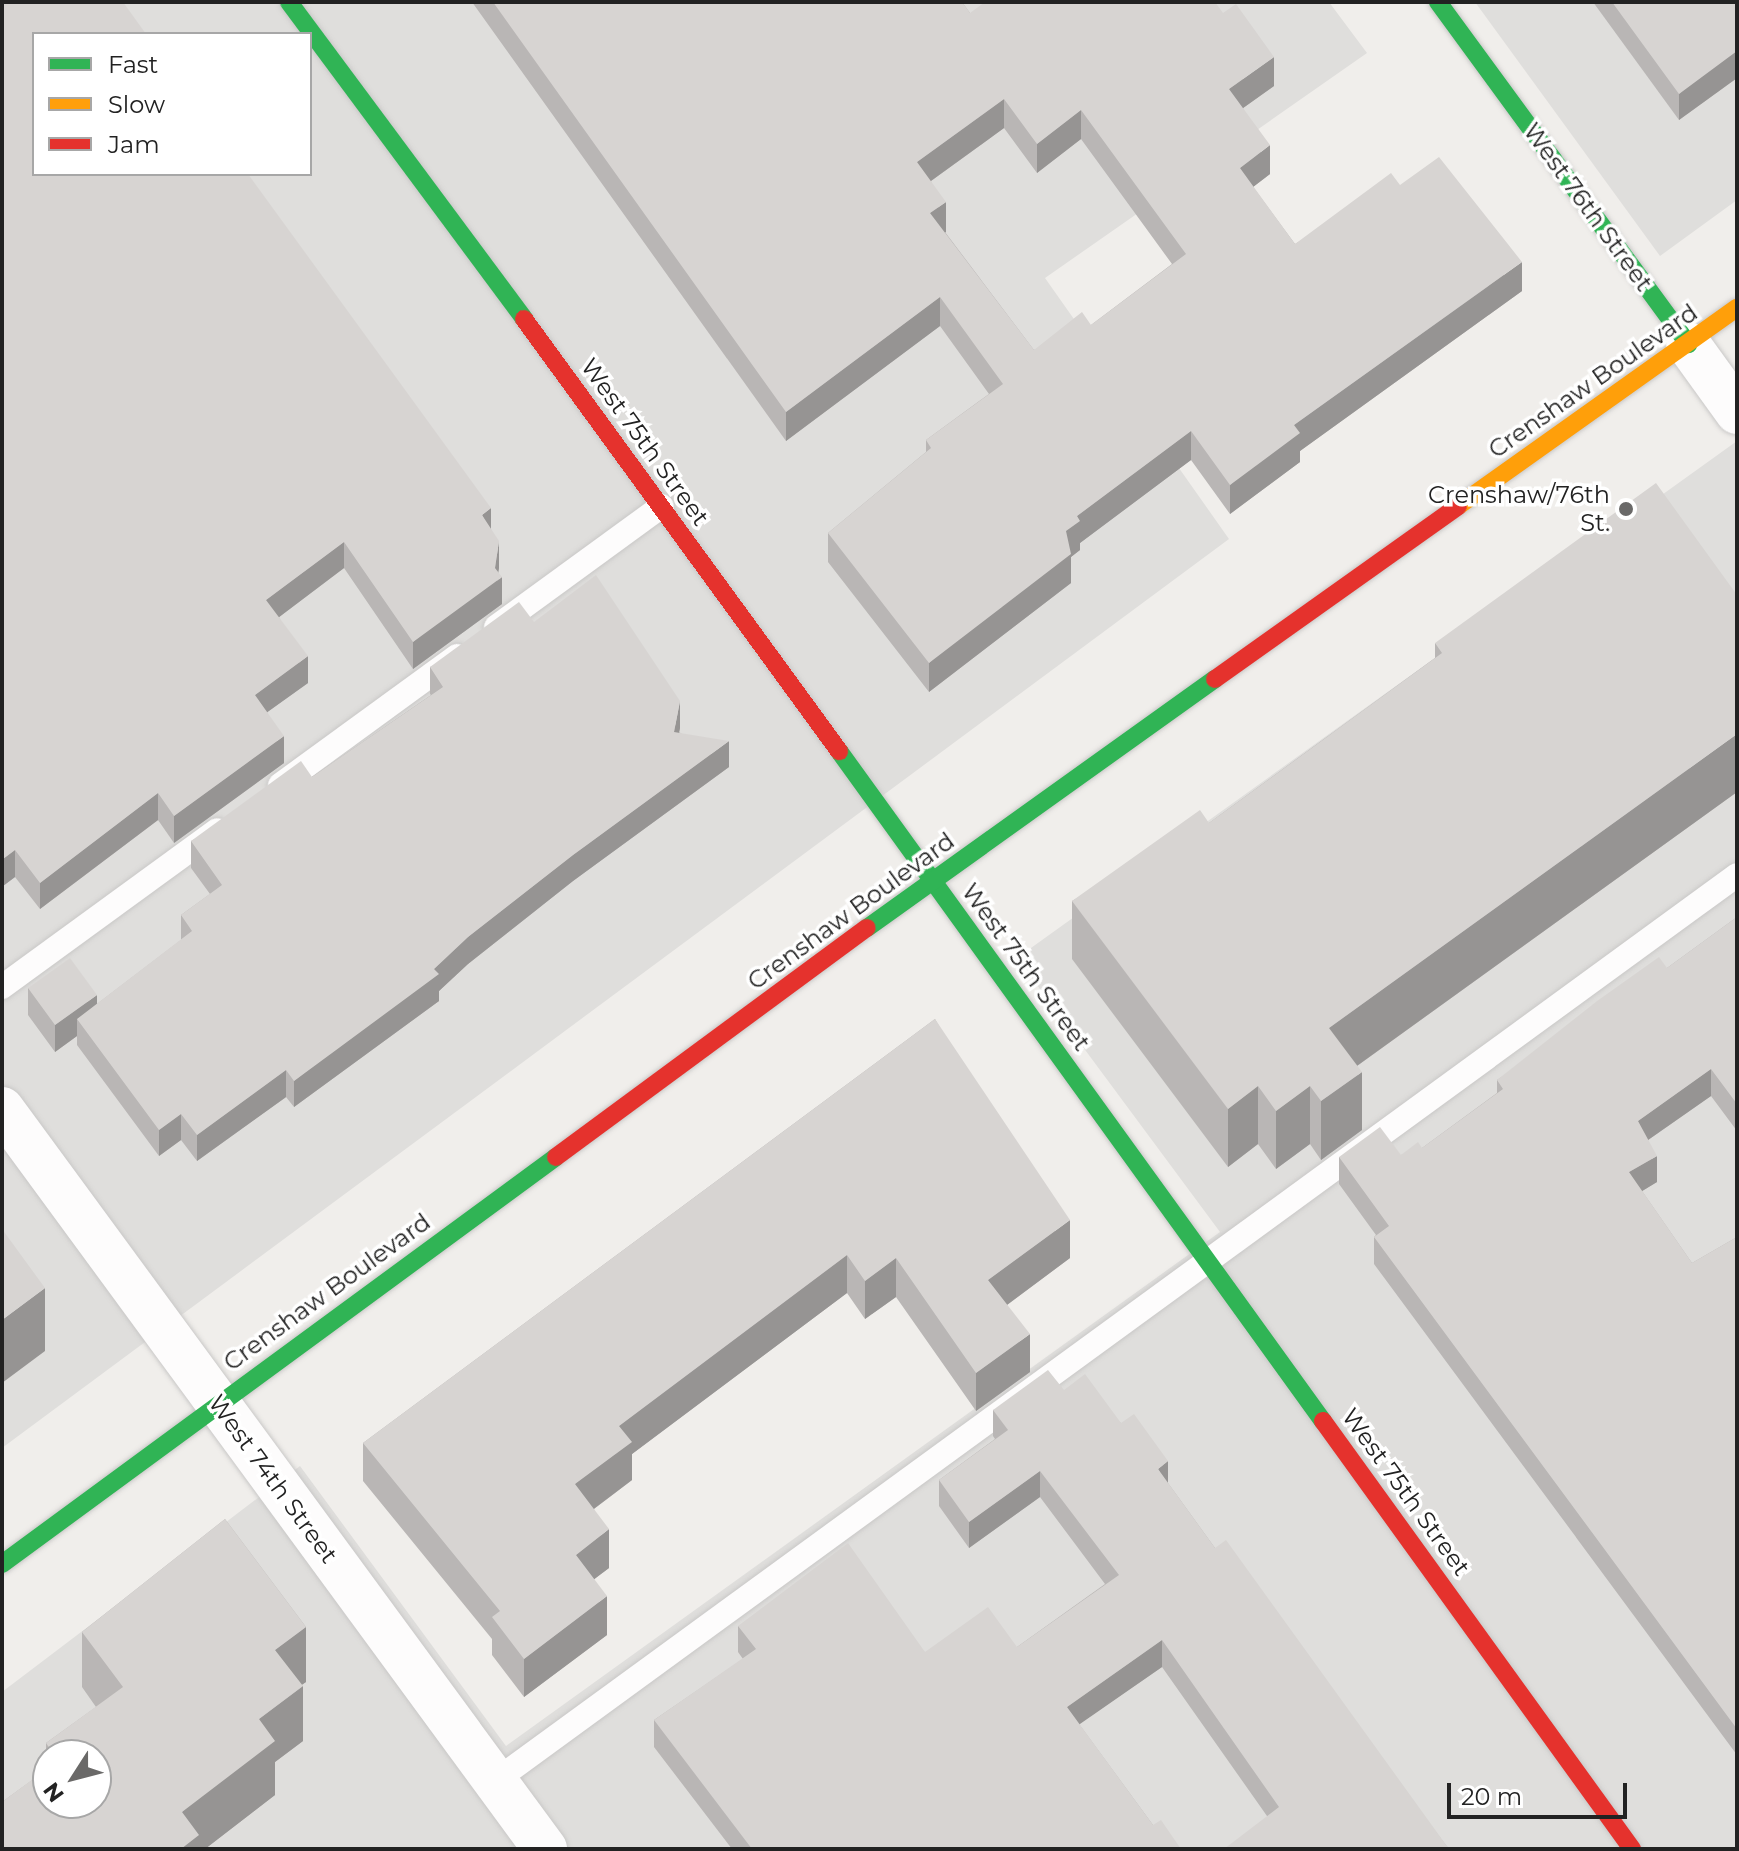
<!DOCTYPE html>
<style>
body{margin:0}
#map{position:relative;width:1739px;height:1851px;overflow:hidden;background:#f0eeeb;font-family:Montserrat,sans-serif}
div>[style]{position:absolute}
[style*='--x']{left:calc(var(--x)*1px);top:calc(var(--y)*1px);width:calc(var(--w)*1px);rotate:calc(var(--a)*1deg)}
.residential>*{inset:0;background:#dfdedc}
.roads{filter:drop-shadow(0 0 2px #c9c8c7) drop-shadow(0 0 2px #c9c8c7)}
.lane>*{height:24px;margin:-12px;padding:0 12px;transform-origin:12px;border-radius:12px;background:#fdfcfc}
.street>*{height:44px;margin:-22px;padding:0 22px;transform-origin:22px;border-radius:22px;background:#fdfcfc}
.fast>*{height:18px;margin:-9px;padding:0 9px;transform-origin:9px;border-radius:9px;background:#30b455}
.slow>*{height:18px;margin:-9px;padding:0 9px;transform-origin:9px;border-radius:9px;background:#ff9f0a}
.jam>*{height:18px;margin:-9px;padding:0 9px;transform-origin:9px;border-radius:9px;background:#e5322d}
.wall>*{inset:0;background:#b9b6b5}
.shaded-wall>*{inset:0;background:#969493}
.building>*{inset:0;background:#d7d4d2}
.dots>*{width:22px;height:22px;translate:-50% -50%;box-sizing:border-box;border:4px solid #fff;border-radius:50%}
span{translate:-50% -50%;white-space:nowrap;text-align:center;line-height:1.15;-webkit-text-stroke:7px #fff;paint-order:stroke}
.street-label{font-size:24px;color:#222}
.poi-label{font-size:24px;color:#222}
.right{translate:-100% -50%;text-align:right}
.frame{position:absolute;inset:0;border:4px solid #222;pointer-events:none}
.legend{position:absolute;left:32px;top:32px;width:280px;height:144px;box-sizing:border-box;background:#fff;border:2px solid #a7a7a7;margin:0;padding:10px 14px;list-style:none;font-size:24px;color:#222}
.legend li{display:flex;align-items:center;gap:16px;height:40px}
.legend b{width:40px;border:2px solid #a7a7a7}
.north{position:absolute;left:32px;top:1739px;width:80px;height:80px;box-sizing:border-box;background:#fff;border:2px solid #a7a7a7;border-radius:50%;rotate:234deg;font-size:22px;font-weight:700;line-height:32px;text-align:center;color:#222}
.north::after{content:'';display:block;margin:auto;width:28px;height:36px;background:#6a6968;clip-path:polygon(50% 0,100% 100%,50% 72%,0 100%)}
.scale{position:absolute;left:1447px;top:1783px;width:180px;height:36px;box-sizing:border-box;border:4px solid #222;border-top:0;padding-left:10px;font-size:24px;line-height:28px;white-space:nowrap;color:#222;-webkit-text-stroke:6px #fff;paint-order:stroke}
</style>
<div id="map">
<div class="residential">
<i style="clip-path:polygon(evenodd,2px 2px,1329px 2px,1367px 53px,1045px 278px,1229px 539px,2px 1448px,2px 2px,34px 34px,310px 34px,310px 174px,34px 174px,34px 34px)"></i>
<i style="clip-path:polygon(1475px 2px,1737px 2px,1737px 200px,1660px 256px)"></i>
<i style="clip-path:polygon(evenodd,1737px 441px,1737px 1849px,2px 1849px,2px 1692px,300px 1466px,506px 1746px,1220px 1232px,1017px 958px,1737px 441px,48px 1755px,96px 1755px,96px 1803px,48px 1803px,48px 1755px)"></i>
</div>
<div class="roads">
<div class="lane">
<i style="--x:496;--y:627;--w:205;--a:-36.1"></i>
<i style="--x:280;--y:785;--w:219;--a:-36.1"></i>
<i style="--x:2;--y:987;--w:266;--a:-36.1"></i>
<i style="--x:495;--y:1781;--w:1537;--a:-36.11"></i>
</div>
<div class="street">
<i style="--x:1688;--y:344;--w:84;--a:54.2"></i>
<i style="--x:2;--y:1109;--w:918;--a:53.73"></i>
</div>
<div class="fast">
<i style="--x:289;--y:2;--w:395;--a:53.4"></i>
<i style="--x:1438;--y:2;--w:424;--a:53.8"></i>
<i style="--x:839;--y:751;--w:827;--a:54.16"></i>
<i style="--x:867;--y:928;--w:428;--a:-35.6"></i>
<i style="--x:2;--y:1564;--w:687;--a:-36.3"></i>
</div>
<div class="slow">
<i style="--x:1458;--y:506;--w:342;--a:-35.4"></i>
</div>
<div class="jam">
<i style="--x:524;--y:319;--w:535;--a:53.9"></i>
<i style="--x:1215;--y:679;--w:298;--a:-35.4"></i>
<i style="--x:556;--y:1157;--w:386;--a:-36.4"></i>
<i style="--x:1323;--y:1421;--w:528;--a:54.17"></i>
</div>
</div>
<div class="wall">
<i style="clip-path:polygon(2px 2px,491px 529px,499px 568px,498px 572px,502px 604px,413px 669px,344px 568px,279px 617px,308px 683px,267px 712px,284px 763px,174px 843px,158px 820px,40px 909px,15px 877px,3px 886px,2px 885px)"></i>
<i style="clip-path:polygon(evenodd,472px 2px,962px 2px,970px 13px,1274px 86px,1243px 108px,1270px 174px,1253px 187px,1295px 244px,1400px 185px,1522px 291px,1300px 451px,1300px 462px,1230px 514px,1191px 460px,1080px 543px,1080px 550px,1071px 557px,1071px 583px,929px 692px,828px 562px,828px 533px,926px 452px,926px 440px,989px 394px,940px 326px,786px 441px,472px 2px,1004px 128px,1037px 173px,1081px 139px,1172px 264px,1091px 325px,1034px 350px,945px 232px,931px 181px,1004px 128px)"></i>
<i style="clip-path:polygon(1593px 2px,1737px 2px,1737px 78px,1679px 120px)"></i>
<i style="clip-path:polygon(534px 622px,680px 728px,679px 732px,729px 767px,573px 881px,468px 964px,439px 991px,439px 1001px,294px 1107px,286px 1097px,197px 1161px,181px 1140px,159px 1156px,77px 1045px,77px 1036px,55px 1052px,28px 1015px,28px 988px,97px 1004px,181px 940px,181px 915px,210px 894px,191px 868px,191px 841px,312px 777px,431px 695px,430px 694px,430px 667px)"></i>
<i style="clip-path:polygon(1435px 643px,1737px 792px,1357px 1066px,1362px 1130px,1321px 1160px,1310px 1144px,1276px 1169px,1258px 1144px,1228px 1167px,1072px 959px,1072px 901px,1209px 823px,1435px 658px)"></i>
<i style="clip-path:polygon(1737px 917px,1737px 1131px,1711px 1096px,1648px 1140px,1657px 1182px,1642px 1191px,1692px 1263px,1737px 1237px,1737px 1755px,1374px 1264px,1374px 1237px,1376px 1235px,1339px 1184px,1339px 1157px,1401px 1155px,1422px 1148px,1497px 1093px,1497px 1080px,1667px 968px)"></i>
<i style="clip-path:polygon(935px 1019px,1070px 1258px,1007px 1305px,1030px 1372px,976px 1411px,896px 1297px,865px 1319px,847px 1293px,632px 1454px,632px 1480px,594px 1509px,609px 1568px,594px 1579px,607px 1635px,524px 1697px,492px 1655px,492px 1639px,363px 1481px,363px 1443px)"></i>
<i style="clip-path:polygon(1064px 1390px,1121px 1423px,1168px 1483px,1215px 1548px,1449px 1849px,1267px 1816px,1162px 1667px,1079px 1724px,1153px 1825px,1181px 1849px,732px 1849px,654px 1747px,654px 1720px,743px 1659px,738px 1652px,738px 1626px,925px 1652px,1017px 1647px,1105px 1584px,1040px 1497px,969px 1548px,939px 1506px,939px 1480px,995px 1439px,993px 1436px,993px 1410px)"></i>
<i style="clip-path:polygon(evenodd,225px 1519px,306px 1627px,306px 1682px,301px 1685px,303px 1686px,303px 1741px,275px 1762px,275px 1795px,205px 1849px,2px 1849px,2px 1802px,46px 1770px,46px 1743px,96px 1707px,82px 1687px,82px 1632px,225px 1519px,48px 1755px,96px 1755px,96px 1803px,48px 1803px,48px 1755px)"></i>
</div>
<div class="shaded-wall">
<i style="clip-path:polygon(1737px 25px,1737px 78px,1679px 120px,1679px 94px)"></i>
<i style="clip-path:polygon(1274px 57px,1274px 86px,1229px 118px,1229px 89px)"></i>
<i style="clip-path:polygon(1004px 99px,1004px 128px,917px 191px,917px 162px)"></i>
<i style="clip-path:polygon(1081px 110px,1081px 139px,1037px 173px,1037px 144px)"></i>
<i style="clip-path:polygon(1270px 145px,1270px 174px,1240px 197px,1240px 168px)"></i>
<i style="clip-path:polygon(946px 202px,946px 232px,930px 242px,930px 213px)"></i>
<i style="clip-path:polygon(1522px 262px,1522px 291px,1300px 451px,1300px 462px,1230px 514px,1230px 485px,1294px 425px)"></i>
<i style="clip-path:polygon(940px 297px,940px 326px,786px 441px,786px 412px)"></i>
<i style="clip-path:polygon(1191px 431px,1191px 460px,1080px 543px,1080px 550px,1071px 557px,1071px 583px,929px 692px,929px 663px,1077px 516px)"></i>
<i style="clip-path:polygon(491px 508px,491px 535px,482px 515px)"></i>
<i style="clip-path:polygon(499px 541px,499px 568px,497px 581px,502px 577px,502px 604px,413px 669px,413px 642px,495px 568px)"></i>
<i style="clip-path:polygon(344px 542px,344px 568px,266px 627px,266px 600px)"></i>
<i style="clip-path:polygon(308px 656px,308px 683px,255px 721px,255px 695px)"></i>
<i style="clip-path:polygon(680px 701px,680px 728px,674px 758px,674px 732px)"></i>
<i style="clip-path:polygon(1737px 734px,1737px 792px,1329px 1086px,1329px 1028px)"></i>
<i style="clip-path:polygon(284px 736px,284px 763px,174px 843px,174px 816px)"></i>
<i style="clip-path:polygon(729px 741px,729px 767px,573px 881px,468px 964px,439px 991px,439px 1001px,294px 1107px,294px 1081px,434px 969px,468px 937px,573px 855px)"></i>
<i style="clip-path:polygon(158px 793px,158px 820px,40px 909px,40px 883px)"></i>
<i style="clip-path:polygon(15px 850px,15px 877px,3px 886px,3px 859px)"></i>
<i style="clip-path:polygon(97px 995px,97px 1022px,77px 1019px,77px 1036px,55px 1052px,55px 1025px)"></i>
<i style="clip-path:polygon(1711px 1069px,1711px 1096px,1638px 1147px,1638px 1121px)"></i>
<i style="clip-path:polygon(286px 1070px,286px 1097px,197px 1161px,197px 1135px)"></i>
<i style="clip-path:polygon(1362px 1072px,1362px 1130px,1321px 1160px,1321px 1101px)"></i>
<i style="clip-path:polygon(1258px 1086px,1258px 1144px,1228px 1167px,1228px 1109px)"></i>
<i style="clip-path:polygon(1310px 1086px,1310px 1144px,1276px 1169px,1276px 1111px)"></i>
<i style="clip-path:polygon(181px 1114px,181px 1140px,159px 1156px,159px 1130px)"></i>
<i style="clip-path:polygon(1657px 1156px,1657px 1182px,1629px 1199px,1629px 1172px)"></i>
<i style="clip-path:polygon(1070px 1220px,1070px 1258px,988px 1319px,988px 1280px)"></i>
<i style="clip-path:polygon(847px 1255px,847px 1293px,632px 1454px,632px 1480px,575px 1523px,575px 1484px,619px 1426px)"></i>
<i style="clip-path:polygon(896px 1258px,896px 1297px,865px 1319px,865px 1281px)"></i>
<i style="clip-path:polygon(45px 1288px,45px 1351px,2px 1383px,2px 1320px)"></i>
<i style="clip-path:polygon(1030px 1334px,1030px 1372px,976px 1411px,976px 1373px)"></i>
<i style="clip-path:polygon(1168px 1461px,1168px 1488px,1158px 1469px)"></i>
<i style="clip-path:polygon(1040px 1471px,1040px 1497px,969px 1548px,969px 1522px)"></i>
<i style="clip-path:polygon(609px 1529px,609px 1568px,576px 1593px,576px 1555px)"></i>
<i style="clip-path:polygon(607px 1596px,607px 1635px,524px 1697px,524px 1659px)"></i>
<i style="clip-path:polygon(306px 1627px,306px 1682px,275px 1704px,275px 1650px)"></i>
<i style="clip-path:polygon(1162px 1640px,1162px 1667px,1067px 1733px,1067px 1707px)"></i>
<i style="clip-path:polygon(303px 1686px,303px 1741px,275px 1762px,275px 1795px,205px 1849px,181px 1849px,182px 1812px,259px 1719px)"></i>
</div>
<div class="building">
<i style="clip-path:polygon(2px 2px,123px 2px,146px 34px,34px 34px,34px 174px,248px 174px,491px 508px,482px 515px,499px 541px,495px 568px,502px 577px,413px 642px,344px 542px,266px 600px,308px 656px,255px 695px,284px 736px,174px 816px,158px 793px,40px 883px,15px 850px,3px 859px,2px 858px)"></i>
<i style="clip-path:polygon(evenodd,493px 2px,962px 2px,970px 13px,985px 2px,1215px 2px,1223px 13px,1236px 4px,1274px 57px,1229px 89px,1270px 145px,1240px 168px,1295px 244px,1391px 173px,1400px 185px,1439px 157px,1522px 262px,1294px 425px,1300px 433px,1230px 485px,1191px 431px,1077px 516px,1080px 521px,1066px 531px,1071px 554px,929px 663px,828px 533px,931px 448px,926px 440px,1003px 384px,940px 297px,786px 412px,493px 2px,1004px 99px,1037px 144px,1081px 110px,1186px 254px,1091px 325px,1082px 312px,1034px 350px,930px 213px,946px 202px,917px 162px,1004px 99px)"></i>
<i style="clip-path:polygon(1612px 2px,1737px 2px,1737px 25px,1735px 26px,1737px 28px,1737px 51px,1679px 94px)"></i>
<i style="clip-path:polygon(1656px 483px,1737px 595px,1737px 734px,1329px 1028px,1362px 1072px,1321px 1101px,1310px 1086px,1276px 1111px,1258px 1086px,1228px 1109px,1072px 901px,1200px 810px,1209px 823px,1442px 653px,1435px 643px)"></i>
<i style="clip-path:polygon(596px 575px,680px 701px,674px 732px,729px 741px,573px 855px,468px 937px,434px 969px,439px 974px,294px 1081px,286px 1070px,197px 1135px,181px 1114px,159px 1130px,77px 1019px,192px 931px,181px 915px,222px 885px,191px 841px,301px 761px,312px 777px,443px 687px,430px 667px,519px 602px,534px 622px)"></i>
<i style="clip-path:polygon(1737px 917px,1737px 1104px,1711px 1069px,1638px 1121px,1657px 1156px,1629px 1172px,1692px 1263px,1737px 1237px,1737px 1729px,1374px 1237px,1389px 1226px,1339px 1157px,1380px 1127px,1401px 1155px,1418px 1142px,1422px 1148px,1503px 1089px,1497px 1080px,1597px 1001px,1659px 957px,1667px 968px)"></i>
<i style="clip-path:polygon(70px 958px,97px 995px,55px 1025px,28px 988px)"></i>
<i style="clip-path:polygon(935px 1019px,1070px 1220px,988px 1280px,1030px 1334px,976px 1373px,896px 1258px,865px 1281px,847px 1255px,619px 1426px,632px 1442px,575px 1484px,609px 1529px,576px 1555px,607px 1596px,524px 1659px,492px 1617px,500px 1611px,363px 1443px)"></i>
<i style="clip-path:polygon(2px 1229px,45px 1288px,2px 1320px)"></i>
<i style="clip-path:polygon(1048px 1370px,1064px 1390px,1085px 1374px,1121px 1423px,1134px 1414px,1168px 1461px,1158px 1469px,1215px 1548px,1226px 1540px,1449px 1849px,1224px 1849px,1279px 1807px,1162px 1640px,1067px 1707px,1153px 1825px,1161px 1820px,1181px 1849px,752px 1849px,654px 1720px,756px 1649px,738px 1626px,848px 1543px,925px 1652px,988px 1607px,1017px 1647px,1119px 1575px,1040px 1471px,969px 1522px,939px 1480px,1008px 1430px,993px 1410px)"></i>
<i style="clip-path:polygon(225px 1519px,306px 1627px,275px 1650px,303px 1686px,259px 1719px,275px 1741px,182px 1812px,199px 1835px,181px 1849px,2px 1849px,2px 1802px,48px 1768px,48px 1803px,96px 1803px,96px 1755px,54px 1755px,46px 1743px,123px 1687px,82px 1632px)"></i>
</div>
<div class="dots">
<i style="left:1626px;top:509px;background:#6a6968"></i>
</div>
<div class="street-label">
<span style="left:1588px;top:207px;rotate:54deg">West 76th Street</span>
<span style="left:1593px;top:381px;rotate:-35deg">Crenshaw Boulevard</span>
<span style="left:645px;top:442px;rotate:54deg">West 75th Street</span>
<span style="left:851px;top:911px;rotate:-36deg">Crenshaw Boulevard</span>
<span style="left:1026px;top:967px;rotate:54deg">West 75th Street</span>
<span style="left:327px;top:1292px;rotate:-36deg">Crenshaw Boulevard</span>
<span style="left:273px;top:1479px;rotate:54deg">West 74th Street</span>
<span style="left:1406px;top:1492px;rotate:54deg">West 75th Street</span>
</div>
<div class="poi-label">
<span class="right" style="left:1610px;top:509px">Crenshaw/76th<br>St.</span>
</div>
<div class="frame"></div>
<ul class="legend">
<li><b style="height:10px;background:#30b455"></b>Fast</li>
<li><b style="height:10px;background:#ff9f0a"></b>Slow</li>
<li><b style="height:10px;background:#e5322d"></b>Jam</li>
</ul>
<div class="north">N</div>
<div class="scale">20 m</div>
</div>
